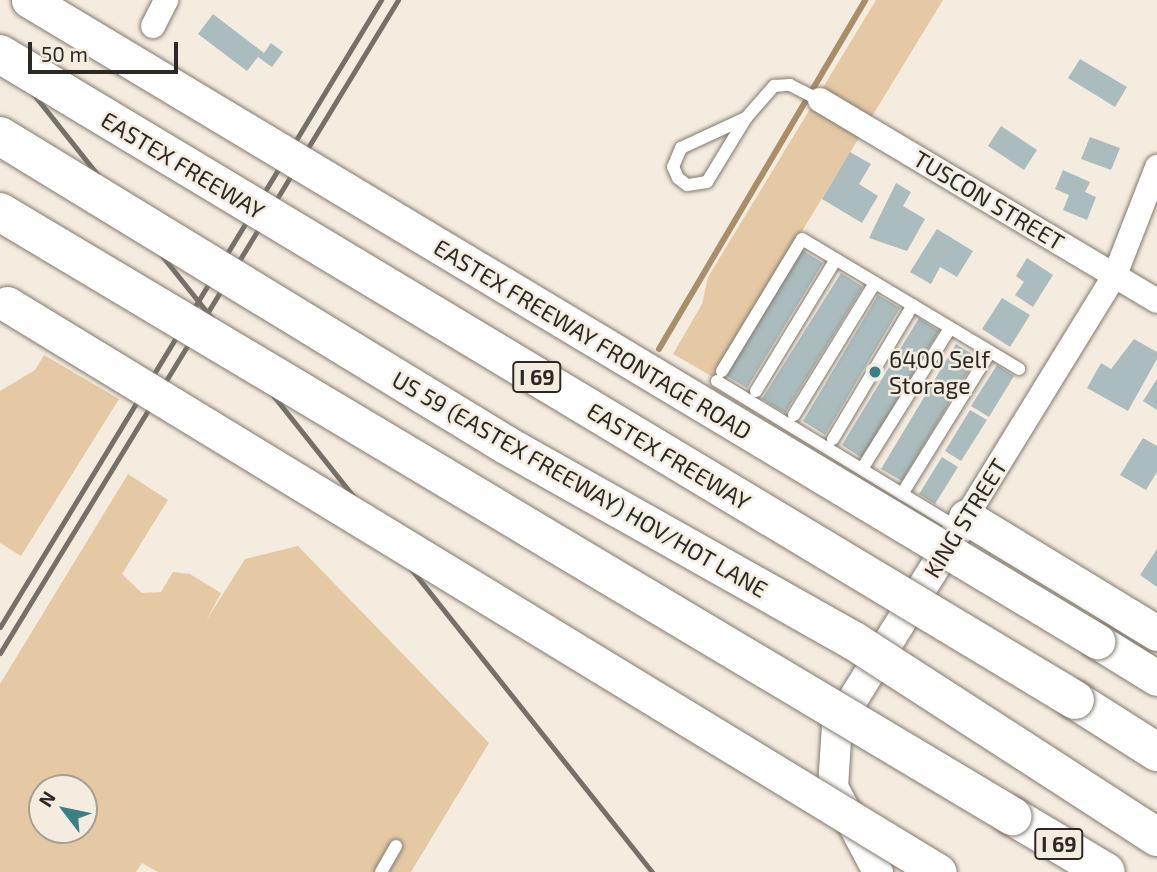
<!DOCTYPE html>
<style>
body{margin:0}
#map{position:relative;width:1157px;height:872px;overflow:hidden;background:#f5ece0;font-family:"Exo 2",sans-serif}
div>[style]{position:absolute}
[style*='--x']{left:calc(var(--x)*1px);top:calc(var(--y)*1px);width:calc(var(--w)*1px);rotate:calc(var(--a)*1deg)}
.green>*{inset:0;background:#e4c9a4}
.stream>*{height:6px;margin:-3px;padding:0 3px;transform-origin:3px;border-radius:3px;background:#a98e6a}
.building>*{inset:0;background:#aabcbd}
.roads{filter:drop-shadow(0 0 2px #81796e) drop-shadow(0 0 2px #81796e)}
.service>*{height:12px;margin:-6px;padding:0 6px;transform-origin:6px;border-radius:6px;background:#fff}
.minor>*{height:24px;margin:-12px;padding:0 12px;transform-origin:12px;border-radius:12px;background:#fff}
.tertiary>*{height:30px;margin:-15px;padding:0 15px;transform-origin:15px;border-radius:15px;background:#fff}
.secondary>*{height:35px;margin:-17.5px;padding:0 17.5px;transform-origin:17.5px;border-radius:17.5px;background:#fff}
.motorway>*{height:38px;margin:-19px;padding:0 19px;transform-origin:19px;border-radius:19px;background:#fff}
.rail>*{height:5px;margin:-2.5px;padding:0 2.5px;transform-origin:2.5px;border-radius:2.5px;background:#757068}
.bridges{filter:drop-shadow(0 0 2px #81796e) drop-shadow(0 0 2px #81796e)}
.secondary-bridge>*{height:35px;margin:-17.5px;padding:0 17.5px;transform-origin:17.5px;border-radius:17.5px;background:#fff}
.motorway-bridge>*{height:38px;margin:-19px;padding:0 19px;transform-origin:19px;border-radius:19px;background:#fff}
.dots>*{width:19px;height:19px;translate:-50% -50%;box-sizing:border-box;border:4px solid #f5ece0;border-radius:50%}
span{translate:-50% -50%;white-space:nowrap;text-align:center;line-height:1.15;-webkit-text-stroke:5px #f5ece0;paint-order:stroke}
.shield-label span{padding:2px 5px;background:#f5ece0;border:2px solid;border-radius:5px;-webkit-text-stroke-width:0}
.shield-label{font-size:21px;color:#2c2924;font-weight:700}
.street-label{font-size:23px;color:#2c2924}
.poi-label{font-size:23px;color:#2c2924}
.left{translate:0 -50%;text-align:left}
.north{position:absolute;left:28px;top:774px;width:70px;height:70px;box-sizing:border-box;background:#f5ece0;border:2px solid #a59e95;border-radius:50%;rotate:302deg;font-size:19px;font-weight:700;line-height:28px;text-align:center;color:#2c2924}
.north::after{content:'';display:block;margin:auto;width:24px;height:32px;background:#398187;clip-path:polygon(50% 0,100% 100%,50% 72%,0 100%)}
.scale{position:absolute;left:28px;top:42px;width:150px;height:32px;box-sizing:border-box;border:4px solid #2c2924;border-top:0;padding-left:9px;font-size:21px;line-height:24px;white-space:nowrap;color:#2c2924;-webkit-text-stroke:5px #f5ece0;paint-order:stroke}
</style>
<div id="map">
<div class="green">
<i style="clip-path:polygon(876px 0,943px 0,713px 377px,673px 354px,702px 304px,708px 277px)"></i>
<i style="clip-path:polygon(44px 355px,119px 399px,21px 556px,0 543px,0 391px,35px 370px)"></i>
<i style="clip-path:polygon(evenodd,128px 474px,168px 500px,122px 574px,142px 593px,161px 592px,173px 572px,190px 574px,221px 593px,206px 621px,245px 559px,298px 546px,489px 743px,411px 872px,158px 872px,142px 863px,136px 872px,0 872px,0 684px,128px 474px,42px 788px,84px 788px,84px 830px,42px 830px,42px 788px)"></i>
</div>
<div class="stream">
<i style="--x:659;--y:349;--w:405;--a:-59.4"></i>
</div>
<div class="building">
<i style="clip-path:polygon(213px 14px,264px 53px,271px 43px,283px 52px,272px 67px,258px 57px,247px 71px,198px 34px)"></i>
<i style="clip-path:polygon(1080px 59px,1127px 87px,1115px 107px,1068px 78px)"></i>
<i style="clip-path:polygon(1001px 126px,1037px 150px,1024px 170px,988px 146px)"></i>
<i style="clip-path:polygon(1090px 137px,1120px 148px,1111px 170px,1081px 159px)"></i>
<i style="clip-path:polygon(850px 152px,871px 164px,859px 184px,878px 196px,862px 223px,822px 199px)"></i>
<i style="clip-path:polygon(1063px 170px,1090px 182px,1085px 192px,1096px 197px,1087px 220px,1063px 210px,1069px 195px,1055px 189px)"></i>
<i style="clip-path:polygon(896px 183px,911px 192px,903px 206px,925px 219px,907px 251px,869px 238px)"></i>
<i style="clip-path:polygon(937px 229px,973px 251px,957px 277px,940px 267px,931px 284px,910px 272px)"></i>
<i style="clip-path:polygon(802px 250px,823px 263px,747px 388px,725px 375px)"></i>
<i style="clip-path:polygon(1027px 258px,1053px 275px,1033px 307px,1015px 295px,1024px 282px,1016px 276px)"></i>
<i style="clip-path:polygon(841px 273px,863px 287px,785px 413px,762px 399px)"></i>
<i style="clip-path:polygon(878px 295px,900px 308px,825px 435px,803px 421px)"></i>
<i style="clip-path:polygon(1002px 298px,1030px 315px,1010px 347px,982px 329px)"></i>
<i style="clip-path:polygon(919px 318px,939px 331px,862px 458px,842px 445px)"></i>
<i style="clip-path:polygon(1134px 339px,1157px 352px,1157px 359px,1128px 411px,1087px 388px,1101px 363px,1111px 369px)"></i>
<i style="clip-path:polygon(956px 344px,977px 357px,902px 481px,881px 469px)"></i>
<i style="clip-path:polygon(997px 365px,1014px 376px,989px 417px,971px 406px)"></i>
<i style="clip-path:polygon(1157px 379px,1157px 410px,1143px 401px)"></i>
<i style="clip-path:polygon(970px 410px,987px 420px,961px 461px,945px 451px)"></i>
<i style="clip-path:polygon(1143px 438px,1157px 446px,1157px 472px,1146px 490px,1120px 475px)"></i>
<i style="clip-path:polygon(942px 457px,958px 467px,935px 504px,919px 494px)"></i>
<i style="clip-path:polygon(1157px 549px,1157px 587px,1140px 575px)"></i>
</div>
<div class="roads">
<div class="service">
<i style="--x:746;--y:118;--w:75;--a:121.4"></i>
<i style="--x:707;--y:182;--w:20;--a:171"></i>
<i style="--x:687;--y:185;--w:11;--a:-142"></i>
<i style="--x:678;--y:178;--w:12;--a:-114"></i>
<i style="--x:673;--y:167;--w:21;--a:-67"></i>
<i style="--x:681;--y:148;--w:72;--a:-24.8"></i>
<i style="--x:746;--y:118;--w:43;--a:-48.8"></i>
<i style="--x:774;--y:86;--w:16;--a:-4"></i>
<i style="--x:790;--y:85;--w:34;--a:27"></i>
<i style="--x:722;--y:371;--w:154;--a:-58.8"></i>
<i style="--x:802;--y:239;--w:253;--a:30.9"></i>
<i style="--x:717;--y:381;--w:282;--a:31.4"></i>
<i style="--x:756;--y:391;--w:154;--a:-58.8"></i>
<i style="--x:794;--y:415;--w:155;--a:-58.5"></i>
<i style="--x:833;--y:439;--w:156;--a:-59.2"></i>
<i style="--x:862;--y:469;--w:166;--a:-58"></i>
<i style="--x:902;--y:494;--w:167;--a:-58.2"></i>
<i style="--x:381;--y:872;--w:30;--a:-60"></i>
</div>
<div class="minor">
<i style="--x:153;--y:26;--w:29;--a:-63"></i>
<i style="--x:820;--y:100;--w:392;--a:30.8"></i>
<i style="--x:966;--y:517;--w:284;--a:-58.4"></i>
<i style="--x:1115;--y:275;--w:116;--a:-68.7"></i>
</div>
<div class="tertiary">
<i style="--x:878;--y:872;--w:96;--a:-117.9"></i>
<i style="--x:833;--y:787;--w:62;--a:-86.3"></i>
<i style="--x:837;--y:725;--w:245;--a:-58.2"></i>
</div>
<div class="secondary">
<i style="--x:966;--y:517;--w:223;--a:31.3"></i>
<i style="--x:1097;--y:641;--w:70;--a:31.7"></i>
</div>
<div class="motorway">
<i style="--x:1075;--y:700;--w:97;--a:32.4"></i>
<i style="--x:1012;--y:816;--w:109;--a:30.8"></i>
</div>
</div>
<div class="rail">
<i style="--x:0;--y:52;--w:1048;--a:51.51"></i>
<i style="--x:0;--y:627;--w:734;--a:-58.71"></i>
<i style="--x:0;--y:653;--w:765;--a:-58.64"></i>
</div>
<div class="bridges">
<div class="secondary-bridge">
<i style="--x:29;--y:0;--w:1246;--a:30.97"></i>
<i style="--x:7;--y:304;--w:1091;--a:31.36"></i>
</div>
<div class="motorway-bridge">
<i style="--x:0;--y:54;--w:1254;--a:31"></i>
<i style="--x:0;--y:136;--w:593;--a:31.41"></i>
<i style="--x:506;--y:445;--w:399;--a:29.4"></i>
<i style="--x:854;--y:641;--w:361;--a:32.9"></i>
<i style="--x:0;--y:212;--w:1179;--a:30.83"></i>
</div>
</div>
<div class="dots">
<i style="left:875px;top:372px;background:#398187"></i>
</div>
<div class="shield-label">
<span style="left:537px;top:377px">I 69</span>
<span style="left:1059px;top:844px">I 69</span>
</div>
<div class="street-label">
<span style="left:183px;top:165px;rotate:31deg">EASTEX FREEWAY</span>
<span style="left:989px;top:200px;rotate:31deg">TUSCON STREET</span>
<span style="left:593px;top:339px;rotate:31deg">EASTEX FREEWAY FRONTAGE ROAD</span>
<span style="left:669px;top:456px;rotate:31deg">EASTEX FREEWAY</span>
<span style="left:580px;top:484px;rotate:30deg">US 59 (EASTEX FREEWAY) HOV/HOT LANE</span>
<span style="left:965px;top:518px;rotate:-58deg">KING STREET</span>
</div>
<div class="poi-label">
<span class="left" style="left:889px;top:372px">6400 Self<br>Storage</span>
</div>
<div class="north">N</div>
<div class="scale">50 m</div>
</div>
